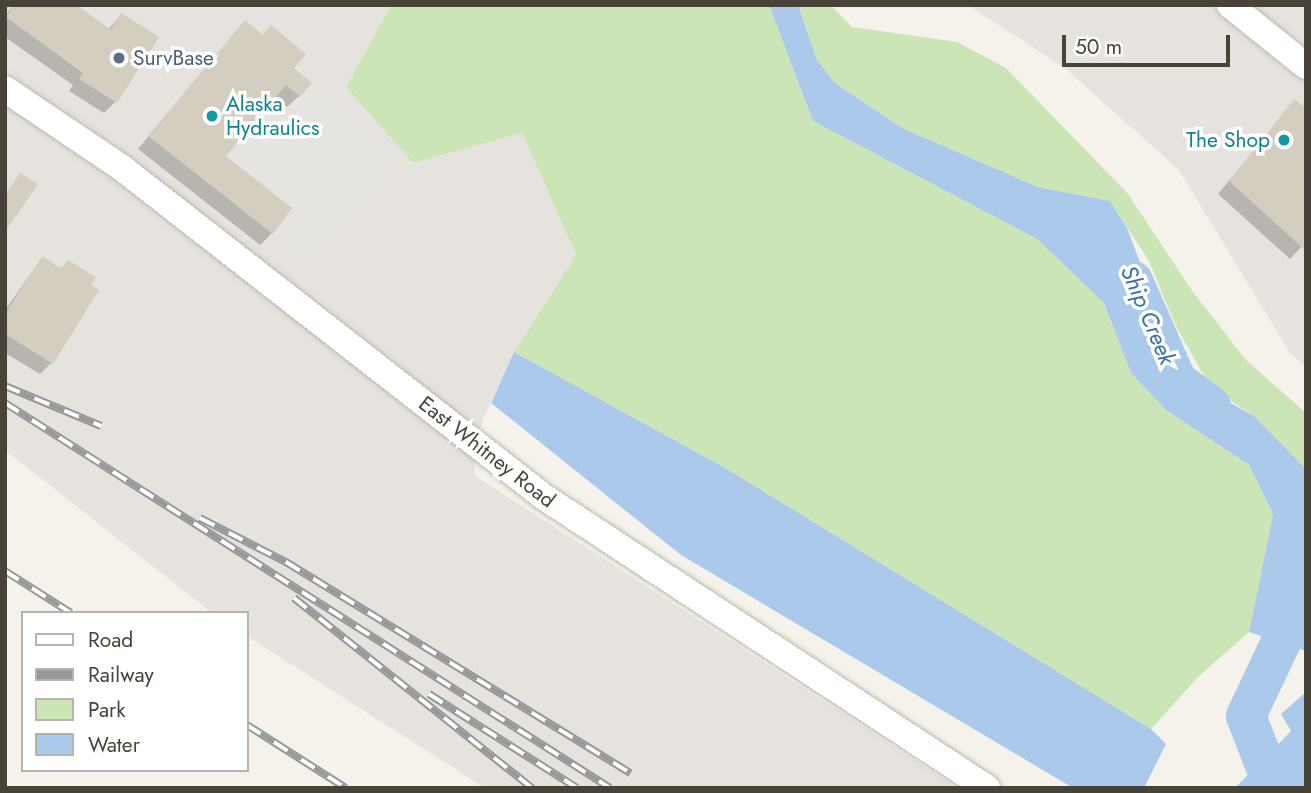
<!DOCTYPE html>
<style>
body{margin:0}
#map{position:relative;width:1311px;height:793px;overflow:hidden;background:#f4f2ea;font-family:Jost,sans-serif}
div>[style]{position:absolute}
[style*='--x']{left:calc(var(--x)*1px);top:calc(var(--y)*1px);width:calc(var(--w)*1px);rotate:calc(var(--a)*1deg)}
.industrial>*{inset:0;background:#e6e3de}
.green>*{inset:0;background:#cbe5b6}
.parking>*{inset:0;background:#e5e4e1}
.water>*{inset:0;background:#abcaeb}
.shadow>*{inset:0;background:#0003}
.river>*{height:40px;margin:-20px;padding:0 20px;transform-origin:20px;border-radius:20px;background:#abcaeb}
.building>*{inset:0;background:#d4cec0}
.roads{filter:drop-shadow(0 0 2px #bebaad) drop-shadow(0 0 2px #bebaad)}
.minor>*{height:26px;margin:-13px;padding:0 13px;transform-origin:13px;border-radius:13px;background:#fff}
.rail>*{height:8px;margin-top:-4px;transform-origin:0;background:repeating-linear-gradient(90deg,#fff 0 16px,#989898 0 32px);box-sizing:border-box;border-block:2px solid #989898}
.dots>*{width:19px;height:19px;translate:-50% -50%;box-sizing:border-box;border:4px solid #fff;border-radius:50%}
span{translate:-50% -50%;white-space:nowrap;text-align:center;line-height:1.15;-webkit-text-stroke:7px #fff;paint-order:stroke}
.service-label{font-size:21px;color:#4e5e75}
.left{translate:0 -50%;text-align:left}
.culture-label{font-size:21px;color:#0d838f}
.right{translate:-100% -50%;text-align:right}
.street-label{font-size:21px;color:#474338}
.water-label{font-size:23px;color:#396fac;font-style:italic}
.frame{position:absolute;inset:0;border:7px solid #474338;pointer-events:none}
.legend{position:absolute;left:21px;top:611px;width:228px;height:161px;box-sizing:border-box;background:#fff;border:2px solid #b5b4af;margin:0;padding:9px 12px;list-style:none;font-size:21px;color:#474338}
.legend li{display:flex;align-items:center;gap:14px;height:35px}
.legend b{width:35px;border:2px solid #b5b4af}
.scale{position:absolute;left:1062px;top:35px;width:168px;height:32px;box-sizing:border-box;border:4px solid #474338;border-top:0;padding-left:9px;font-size:21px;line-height:24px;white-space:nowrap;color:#474338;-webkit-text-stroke:5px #fff;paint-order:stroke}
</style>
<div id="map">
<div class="industrial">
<i style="clip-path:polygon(5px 5px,391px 5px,346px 87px,413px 163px,522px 133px,576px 255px,514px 352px,482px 421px,474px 475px,958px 788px,485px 788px,247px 636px,247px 613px,212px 613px,5px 450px)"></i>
<i style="clip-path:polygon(968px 5px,1306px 5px,1306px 366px,1290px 353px,1179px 170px,1066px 69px)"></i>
</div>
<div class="green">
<i style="clip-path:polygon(391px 5px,769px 5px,813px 121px,1037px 239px,1104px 303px,1131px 373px,1166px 410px,1249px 465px,1273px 514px,1249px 632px,1199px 676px,1151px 729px,727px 469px,514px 352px,576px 255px,522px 133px,413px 163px,346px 87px)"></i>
<i style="clip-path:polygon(798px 5px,831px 5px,852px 27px,957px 42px,1006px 68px,1128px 194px,1193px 292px,1246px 360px,1306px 413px,1306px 469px,1254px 416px,1210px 387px,1175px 324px,1149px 261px,1110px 201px,1038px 187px,904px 129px,835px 83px,817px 60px)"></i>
</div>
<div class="parking">
<i style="clip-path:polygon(312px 83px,398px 157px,310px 265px,273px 234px,292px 207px,226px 156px,286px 85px)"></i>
</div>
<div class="water">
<i style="clip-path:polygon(769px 5px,798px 5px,817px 60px,835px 83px,904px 129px,1038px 187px,1110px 201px,1127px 228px,1141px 265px,1160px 363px,1254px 416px,1306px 469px,1306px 651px,1249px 632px,1273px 514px,1249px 465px,1166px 410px,1131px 373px,1104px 303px,1037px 239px,813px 121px)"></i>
<i style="clip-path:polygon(514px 352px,727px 469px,1151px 729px,1166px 744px,1144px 788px,1073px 788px,681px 555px,491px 403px)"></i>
<i style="clip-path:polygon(1306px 692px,1306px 788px,1235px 788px,1291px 731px,1281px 714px)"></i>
</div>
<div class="shadow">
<i style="clip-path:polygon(13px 5px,74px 5px,108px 30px,121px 15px,115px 102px,104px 113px,69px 91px,73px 85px,5px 37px,5px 16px)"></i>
<i style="clip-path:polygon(234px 34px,292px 69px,299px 96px,287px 107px,274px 96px,224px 156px,272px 233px,260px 245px,138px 149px)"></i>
<i style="clip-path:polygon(1294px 102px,1306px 242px,1290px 259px,1218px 194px)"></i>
<i style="clip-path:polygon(42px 258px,60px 270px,68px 262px,89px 286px,52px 362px,40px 374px,5px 353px,5px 310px)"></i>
</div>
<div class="river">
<i style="--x:1133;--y:281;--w:109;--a:66.3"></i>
<i style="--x:1177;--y:381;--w:42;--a:36.3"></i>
<i style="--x:1274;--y:788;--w:77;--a:-111.3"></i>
<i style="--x:1246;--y:716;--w:82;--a:-64.7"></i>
<i style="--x:1281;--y:642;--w:54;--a:-79.3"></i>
</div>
<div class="building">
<i style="clip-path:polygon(14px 5px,77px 5px,111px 30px,121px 13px,159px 37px,117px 103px,79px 79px,83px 73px,6px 17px)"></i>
<i style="clip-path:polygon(245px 20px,263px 35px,271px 25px,306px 54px,294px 68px,312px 83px,300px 97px,286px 85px,226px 156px,292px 208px,273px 234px,148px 136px)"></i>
<i style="clip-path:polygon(1294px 99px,1306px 108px,1306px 251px,1229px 181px)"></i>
<i style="clip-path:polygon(20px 173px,38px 184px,5px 232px,5px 195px)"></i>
<i style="clip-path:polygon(42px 256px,62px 269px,68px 260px,96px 277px,91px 285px,99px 290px,53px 364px,5px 334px,5px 314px)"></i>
</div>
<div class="roads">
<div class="minor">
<i style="--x:1230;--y:5;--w:97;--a:38.8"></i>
<i style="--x:5;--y:89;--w:141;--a:34"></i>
<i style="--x:122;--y:168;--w:535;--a:37.94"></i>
<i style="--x:544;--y:497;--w:530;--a:33.3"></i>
</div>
</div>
<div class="rail">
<i style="--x:5;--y:386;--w:104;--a:22.6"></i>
<i style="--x:5;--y:403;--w:717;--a:32.47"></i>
<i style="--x:200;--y:518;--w:97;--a:27.1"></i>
<i style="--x:286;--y:562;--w:404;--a:31.5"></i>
<i style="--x:5;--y:571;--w:78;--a:32.5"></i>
<i style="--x:294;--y:598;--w:305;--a:38.6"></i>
<i style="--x:429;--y:694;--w:175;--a:32.4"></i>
<i style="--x:247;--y:725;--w:117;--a:32.5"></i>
</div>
<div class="dots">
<i style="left:119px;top:58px;background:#5c6f8a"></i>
<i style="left:212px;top:116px;background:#0f9aa8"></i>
<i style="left:1284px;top:140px;background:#0f9aa8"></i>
</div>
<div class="service-label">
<span class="left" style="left:133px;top:58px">SurvBase</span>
</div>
<div class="culture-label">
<span class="left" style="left:226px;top:116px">Alaska<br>Hydraulics</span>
<span class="right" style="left:1270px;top:140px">The Shop</span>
</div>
<div class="street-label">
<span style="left:487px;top:452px;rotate:38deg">East Whitney Road</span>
</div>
<div class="water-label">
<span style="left:1148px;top:315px;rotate:67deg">Ship Creek</span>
</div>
<div class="frame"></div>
<ul class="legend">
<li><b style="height:9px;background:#fff"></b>Road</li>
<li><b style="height:9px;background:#989898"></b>Railway</li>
<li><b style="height:19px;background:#cbe5b6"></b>Park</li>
<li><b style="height:19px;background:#abcaeb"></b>Water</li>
</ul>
<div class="scale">50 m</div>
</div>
